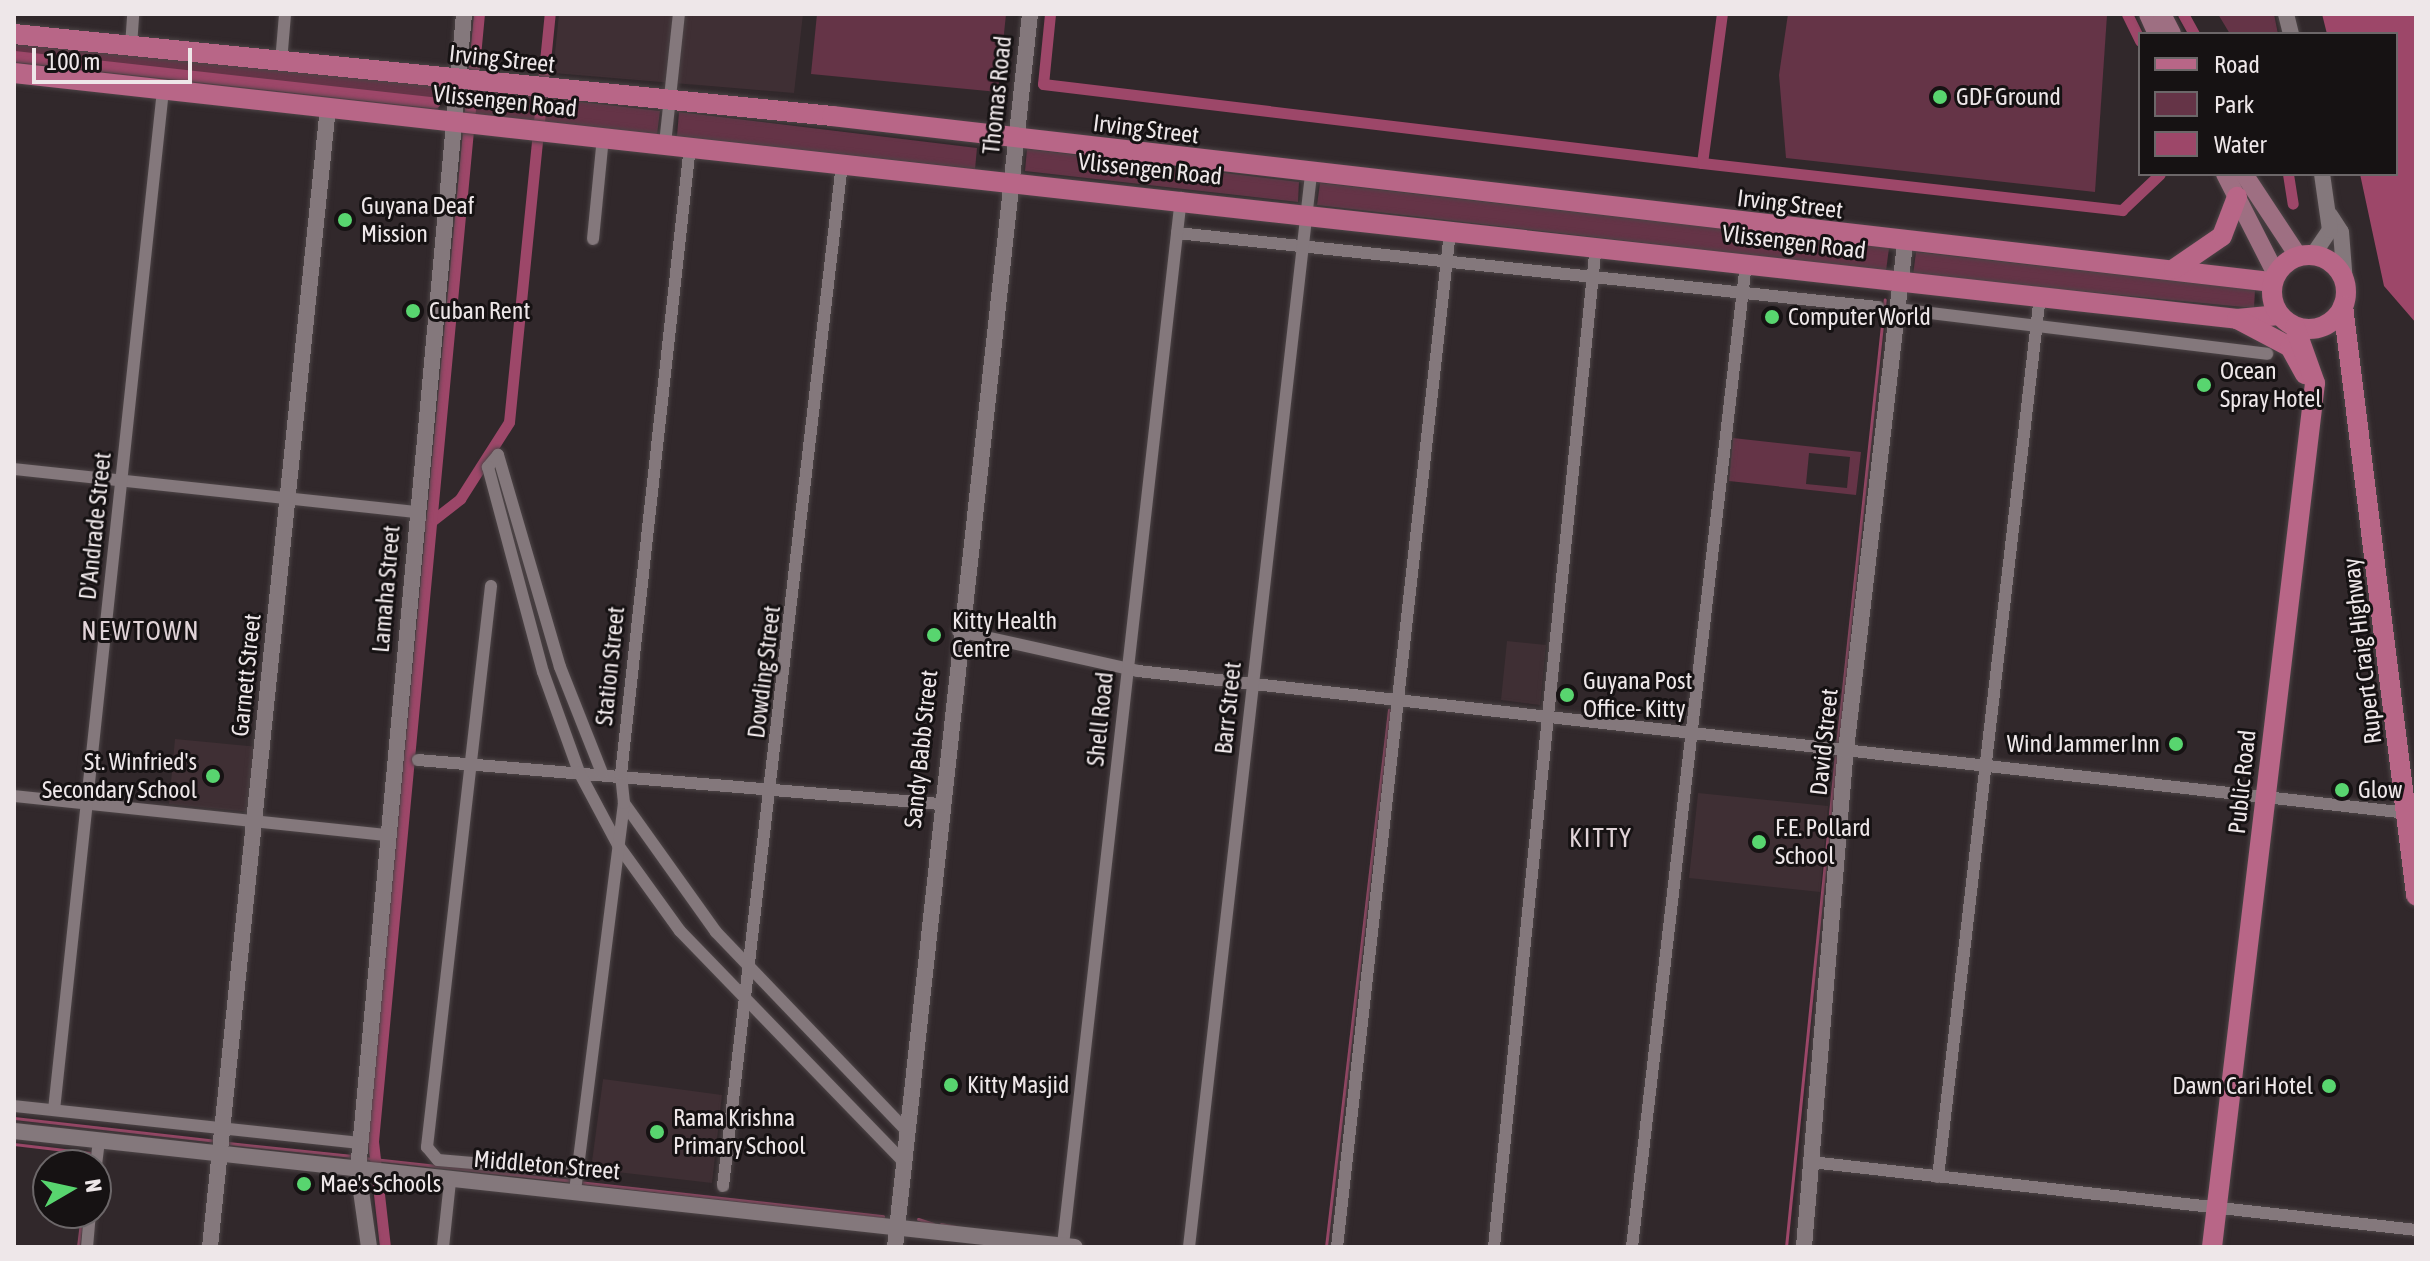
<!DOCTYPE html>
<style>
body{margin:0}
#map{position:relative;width:2430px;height:1261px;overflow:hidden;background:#31282b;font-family:"Asap Condensed",sans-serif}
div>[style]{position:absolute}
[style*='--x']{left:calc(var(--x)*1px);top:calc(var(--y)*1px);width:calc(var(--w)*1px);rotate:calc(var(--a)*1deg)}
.built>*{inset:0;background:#3f2f34}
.green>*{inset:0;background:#653447}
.water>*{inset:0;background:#9d4769}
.stream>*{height:3px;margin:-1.5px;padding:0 1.5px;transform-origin:1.5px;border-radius:1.5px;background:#9d4769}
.canal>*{height:11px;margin:-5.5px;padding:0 5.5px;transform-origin:5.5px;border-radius:5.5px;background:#9d4769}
.roads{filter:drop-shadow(0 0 2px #4c4446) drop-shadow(0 0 2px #4c4446)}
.minor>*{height:12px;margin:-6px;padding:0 6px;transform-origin:6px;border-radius:6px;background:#84787c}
.tertiary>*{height:16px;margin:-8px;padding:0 8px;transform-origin:8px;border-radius:8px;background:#84787c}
.secondary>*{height:18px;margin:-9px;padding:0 9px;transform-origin:9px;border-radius:9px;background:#9e6f82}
.primary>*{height:20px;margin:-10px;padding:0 10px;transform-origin:10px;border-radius:10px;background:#b86687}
.primary>.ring{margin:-10px;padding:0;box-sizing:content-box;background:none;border:20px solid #b86687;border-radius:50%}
.dots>*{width:22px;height:22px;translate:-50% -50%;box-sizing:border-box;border:4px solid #161213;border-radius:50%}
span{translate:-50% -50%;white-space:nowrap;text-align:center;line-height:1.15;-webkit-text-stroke:6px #161213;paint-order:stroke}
.street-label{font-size:24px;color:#eee7e9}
.poi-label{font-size:24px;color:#eee7e9}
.left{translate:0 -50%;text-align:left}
.right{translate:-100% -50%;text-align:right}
.neighbourhood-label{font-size:26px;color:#e1d4d8;letter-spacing:2px}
.frame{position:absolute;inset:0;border:16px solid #eee7e9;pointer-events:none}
.legend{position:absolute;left:2138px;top:32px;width:260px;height:144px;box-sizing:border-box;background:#161213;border:2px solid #6c6769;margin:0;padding:10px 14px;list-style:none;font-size:24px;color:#eee7e9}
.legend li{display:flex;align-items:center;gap:16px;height:40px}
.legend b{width:40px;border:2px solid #6c6769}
.north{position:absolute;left:32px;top:1149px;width:80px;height:80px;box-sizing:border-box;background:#161213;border:2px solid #6c6769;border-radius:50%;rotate:81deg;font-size:22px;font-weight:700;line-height:32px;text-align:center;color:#eee7e9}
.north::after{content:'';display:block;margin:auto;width:28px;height:36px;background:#58d56f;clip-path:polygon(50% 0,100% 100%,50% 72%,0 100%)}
.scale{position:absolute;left:32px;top:48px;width:160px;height:36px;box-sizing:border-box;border:4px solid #eee7e9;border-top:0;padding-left:10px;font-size:24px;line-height:28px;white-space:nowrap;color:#eee7e9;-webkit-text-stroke:6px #161213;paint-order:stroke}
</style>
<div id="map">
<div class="built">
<i style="clip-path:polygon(559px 14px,803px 14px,794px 93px,553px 73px)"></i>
<i style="clip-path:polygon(1507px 641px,1546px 645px,1540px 705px,1501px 700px)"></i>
<i style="clip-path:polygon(175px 739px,258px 747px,251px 812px,169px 804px)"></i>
<i style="clip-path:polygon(1698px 793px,1828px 806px,1820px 892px,1689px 878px)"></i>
<i style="clip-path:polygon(603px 1079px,722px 1095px,712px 1183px,591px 1169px)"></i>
</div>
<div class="green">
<i style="clip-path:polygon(817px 14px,1006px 14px,998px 92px,811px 74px)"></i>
<i style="clip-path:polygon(1788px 14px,2107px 15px,2095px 192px,1786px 158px,1779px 75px)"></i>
<i style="clip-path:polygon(2218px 14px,2274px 14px,2278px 34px,2230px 34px)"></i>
<i style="clip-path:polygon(14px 44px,441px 86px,438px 112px,14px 66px)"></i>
<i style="clip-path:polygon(469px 89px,660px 111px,657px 135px,465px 114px)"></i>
<i style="clip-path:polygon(679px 112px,977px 148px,975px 169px,677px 136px)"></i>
<i style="clip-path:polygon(1027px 149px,1299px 182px,1298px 202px,1025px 171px)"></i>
<i style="clip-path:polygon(1320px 183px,1889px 248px,1886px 271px,1317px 205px)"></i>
<i style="clip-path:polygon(1916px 252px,2255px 290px,2254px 308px,1913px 275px)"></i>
<i style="clip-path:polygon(evenodd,1733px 438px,1861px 452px,1856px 495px,1729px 481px,1733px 438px,1809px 453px,1850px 457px,1847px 488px,1806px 484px,1809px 453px)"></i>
</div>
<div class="water">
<i style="clip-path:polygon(2322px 14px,2416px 14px,2416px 323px,2384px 286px,2360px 174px,2396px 174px,2396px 34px,2327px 34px)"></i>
</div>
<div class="stream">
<i style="--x:1837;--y:746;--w:449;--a:-83.9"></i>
<i style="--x:14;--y:1118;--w:204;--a:6.5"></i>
<i style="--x:228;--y:1143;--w:125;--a:6"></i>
<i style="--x:14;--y:1144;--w:76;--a:6.8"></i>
<i style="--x:89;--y:1153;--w:12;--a:95"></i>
<i style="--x:364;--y:1158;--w:208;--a:6.3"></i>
<i style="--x:578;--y:1182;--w:307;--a:6.4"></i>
<i style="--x:918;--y:1219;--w:16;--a:18"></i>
<i style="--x:941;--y:1224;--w:31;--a:11"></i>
<i style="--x:78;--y:1247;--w:34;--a:-83"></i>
<i style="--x:1326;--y:1247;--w:541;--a:-83.31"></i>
<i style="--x:1786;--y:1247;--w:497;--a:-84.2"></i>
</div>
<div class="canal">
<i style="--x:1050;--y:14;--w:70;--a:95.7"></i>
<i style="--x:1043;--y:84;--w:664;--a:6.84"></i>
<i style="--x:1702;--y:163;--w:150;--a:-82.4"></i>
<i style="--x:2127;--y:14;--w:30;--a:64"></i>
<i style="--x:2183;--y:14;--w:23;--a:61"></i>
<i style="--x:14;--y:56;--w:423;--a:6.3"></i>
<i style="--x:1702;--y:163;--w:423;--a:6.4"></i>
<i style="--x:2122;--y:210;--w:52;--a:-43.5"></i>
<i style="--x:2288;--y:174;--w:30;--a:81"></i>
<i style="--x:428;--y:524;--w:41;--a:-38"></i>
<i style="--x:460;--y:499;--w:91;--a:-57.5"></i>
<i style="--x:509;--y:422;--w:410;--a:-84.3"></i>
<i style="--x:385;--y:1247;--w:107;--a:-96.5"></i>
<i style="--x:373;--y:1141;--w:1132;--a:-84.63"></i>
</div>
<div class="roads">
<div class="minor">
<i style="--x:131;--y:46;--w:32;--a:-86"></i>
<i style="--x:281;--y:62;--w:48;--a:-85.2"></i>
<i style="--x:665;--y:144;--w:131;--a:-83.9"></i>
<i style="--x:1177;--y:233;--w:705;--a:6.03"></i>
<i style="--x:593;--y:239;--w:102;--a:-84.4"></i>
<i style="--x:1897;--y:309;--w:373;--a:6.9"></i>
<i style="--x:14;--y:469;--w:405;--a:6.1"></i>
<i style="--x:491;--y:586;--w:565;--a:96.51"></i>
<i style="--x:427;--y:1147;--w:17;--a:50"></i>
<i style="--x:438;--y:1160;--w:140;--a:4.9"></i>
<i style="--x:958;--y:631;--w:184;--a:12.5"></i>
<i style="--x:1138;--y:671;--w:1277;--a:6.38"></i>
<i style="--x:418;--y:760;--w:524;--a:4.82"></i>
<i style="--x:602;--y:773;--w:114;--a:-111.6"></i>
<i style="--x:560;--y:667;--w:221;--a:-106.3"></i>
<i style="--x:498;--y:455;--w:16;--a:130"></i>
<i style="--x:488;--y:467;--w:212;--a:75"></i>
<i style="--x:543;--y:672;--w:106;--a:70.2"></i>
<i style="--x:579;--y:772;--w:83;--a:61.9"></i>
<i style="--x:618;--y:845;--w:106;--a:54.2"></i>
<i style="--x:680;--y:931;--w:320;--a:45.9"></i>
<i style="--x:14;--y:796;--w:375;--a:6"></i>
<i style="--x:624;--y:803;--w:158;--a:54.5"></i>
<i style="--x:716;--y:932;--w:274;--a:46.2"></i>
<i style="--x:14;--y:1106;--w:349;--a:6.1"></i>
<i style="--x:54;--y:1110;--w:1026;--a:-83.9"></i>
<i style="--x:1811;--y:1162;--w:609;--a:6.41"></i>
<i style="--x:96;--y:1165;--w:24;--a:-83"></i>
<i style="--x:1938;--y:1177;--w:887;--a:-83.4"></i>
<i style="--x:723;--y:1186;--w:1030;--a:-83.36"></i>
<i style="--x:575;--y:1191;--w:391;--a:-82.8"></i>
<i style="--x:624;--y:803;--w:29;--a:-96"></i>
<i style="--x:621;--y:774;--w:632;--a:-83.73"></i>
<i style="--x:1063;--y:1245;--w:1054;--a:-83.57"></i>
<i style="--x:87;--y:1247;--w:34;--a:-85"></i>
<i style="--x:443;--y:1247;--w:66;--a:-83.9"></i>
<i style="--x:1189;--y:1247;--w:1079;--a:-83.51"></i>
<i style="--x:1337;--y:1247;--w:1022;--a:-83.65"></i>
<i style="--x:1494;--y:1247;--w:1007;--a:-84.19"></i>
<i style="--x:1632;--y:1247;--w:991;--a:-83.39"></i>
</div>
<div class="tertiary">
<i style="--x:2286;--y:14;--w:21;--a:76"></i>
<i style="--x:2330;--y:215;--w:20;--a:57"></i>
<i style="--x:2341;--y:232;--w:51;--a:85.5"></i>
<i style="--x:2313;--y:255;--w:30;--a:-56"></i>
<i style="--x:2330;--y:230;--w:57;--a:-98.1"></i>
<i style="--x:14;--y:1131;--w:1067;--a:6.24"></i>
<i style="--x:210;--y:1247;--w:1145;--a:-84.09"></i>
<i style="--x:369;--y:1247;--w:78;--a:-98.1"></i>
<i style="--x:358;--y:1170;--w:1161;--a:-84.76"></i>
<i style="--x:895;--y:1247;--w:1240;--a:-83.75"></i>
<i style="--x:1804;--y:1247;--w:499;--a:-85.2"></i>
<i style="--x:1846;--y:750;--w:509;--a:-83.35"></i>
</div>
<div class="secondary">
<i style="--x:2148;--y:14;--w:22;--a:66"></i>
<i style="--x:2162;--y:14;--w:22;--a:63"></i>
<i style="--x:2225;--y:174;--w:112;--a:63"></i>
<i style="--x:2244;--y:174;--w:98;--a:56.6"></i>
</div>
<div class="primary">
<i style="--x:14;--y:34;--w:822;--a:5.72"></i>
<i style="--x:832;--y:116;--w:1450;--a:6.58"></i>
<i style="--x:14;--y:73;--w:2237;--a:6.31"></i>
<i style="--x:2237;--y:319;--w:42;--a:-5.4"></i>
<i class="ring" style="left:2272px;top:255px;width:54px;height:54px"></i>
<i style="--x:2174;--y:269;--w:58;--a:-34.5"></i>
<i style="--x:2222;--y:236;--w:42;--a:-69"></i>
<i style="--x:2343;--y:306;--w:594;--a:82.93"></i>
<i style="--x:2237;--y:319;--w:60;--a:27.8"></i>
<i style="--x:2290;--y:347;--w:31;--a:61"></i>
<i style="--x:2212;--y:1247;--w:870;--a:-83.2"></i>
<i style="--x:2315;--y:383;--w:59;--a:-109.7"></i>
</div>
</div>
<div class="dots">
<i style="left:1940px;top:97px;background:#58d56f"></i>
<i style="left:345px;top:220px;background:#58d56f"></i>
<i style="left:413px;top:311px;background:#58d56f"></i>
<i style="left:1772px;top:317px;background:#58d56f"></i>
<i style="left:2204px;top:385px;background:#58d56f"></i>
<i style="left:934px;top:635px;background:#58d56f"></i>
<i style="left:1567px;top:695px;background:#58d56f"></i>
<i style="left:2176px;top:744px;background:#58d56f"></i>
<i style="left:213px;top:776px;background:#58d56f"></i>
<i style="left:2342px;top:790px;background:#58d56f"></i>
<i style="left:1759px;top:842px;background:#58d56f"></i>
<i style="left:951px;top:1085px;background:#58d56f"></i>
<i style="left:2329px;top:1086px;background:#58d56f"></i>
<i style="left:657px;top:1132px;background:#58d56f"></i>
<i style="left:304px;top:1184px;background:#58d56f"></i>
</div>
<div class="street-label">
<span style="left:502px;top:59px;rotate:6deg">Irving Street</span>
<span style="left:997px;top:95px;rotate:-84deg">Thomas Road</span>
<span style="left:505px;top:101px;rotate:6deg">Vlissengen Road</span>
<span style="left:1146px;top:129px;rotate:7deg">Irving Street</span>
<span style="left:1150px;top:169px;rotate:6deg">Vlissengen Road</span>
<span style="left:1790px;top:204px;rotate:7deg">Irving Street</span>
<span style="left:1794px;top:242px;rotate:7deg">Vlissengen Road</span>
<span style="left:95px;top:526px;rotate:-84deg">D'Andrade Street</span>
<span style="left:386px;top:589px;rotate:-85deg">Lamaha Street</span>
<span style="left:2362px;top:651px;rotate:-97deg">Rupert Craig Highway</span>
<span style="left:610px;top:666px;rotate:-84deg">Station Street</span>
<span style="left:764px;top:672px;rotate:-83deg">Dowding Street</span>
<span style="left:246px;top:675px;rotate:-84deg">Garnett Street</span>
<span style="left:1228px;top:708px;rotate:-84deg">Barr Street</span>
<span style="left:1100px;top:719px;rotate:-84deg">Shell Road</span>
<span style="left:1824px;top:742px;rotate:-84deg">David Street</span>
<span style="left:921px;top:749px;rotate:-84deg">Sandy Babb Street</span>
<span style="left:2242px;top:782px;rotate:-84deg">Public Road</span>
<span style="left:547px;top:1165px;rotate:5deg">Middleton Street</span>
</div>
<div class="poi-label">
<span class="left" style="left:1956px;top:97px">GDF Ground</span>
<span class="left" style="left:361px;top:220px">Guyana Deaf<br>Mission</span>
<span class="left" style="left:429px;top:311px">Cuban Rent</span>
<span class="left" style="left:1788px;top:317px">Computer World</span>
<span class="left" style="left:2220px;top:385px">Ocean<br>Spray Hotel</span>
<span class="left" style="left:952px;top:635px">Kitty Health<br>Centre</span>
<span class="left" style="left:1583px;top:695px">Guyana Post<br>Office- Kitty</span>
<span class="right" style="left:2160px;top:744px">Wind Jammer Inn</span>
<span class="right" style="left:197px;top:776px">St. Winfried's<br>Secondary School</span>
<span class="left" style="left:2358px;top:790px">Glow</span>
<span class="left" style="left:1775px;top:842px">F.E. Pollard<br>School</span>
<span class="left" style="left:967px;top:1085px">Kitty Masjid</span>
<span class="right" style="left:2313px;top:1086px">Dawn Cari Hotel</span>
<span class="left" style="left:673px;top:1132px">Rama Krishna<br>Primary School</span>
<span class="left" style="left:320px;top:1184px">Mae's Schools</span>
</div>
<div class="neighbourhood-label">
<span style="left:141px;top:632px">NEWTOWN</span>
<span style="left:1601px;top:839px">KITTY</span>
</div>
<div class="frame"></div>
<ul class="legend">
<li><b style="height:10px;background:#b86687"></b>Road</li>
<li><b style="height:22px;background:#653447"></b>Park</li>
<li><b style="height:22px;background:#9d4769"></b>Water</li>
</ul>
<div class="north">N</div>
<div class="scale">100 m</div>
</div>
